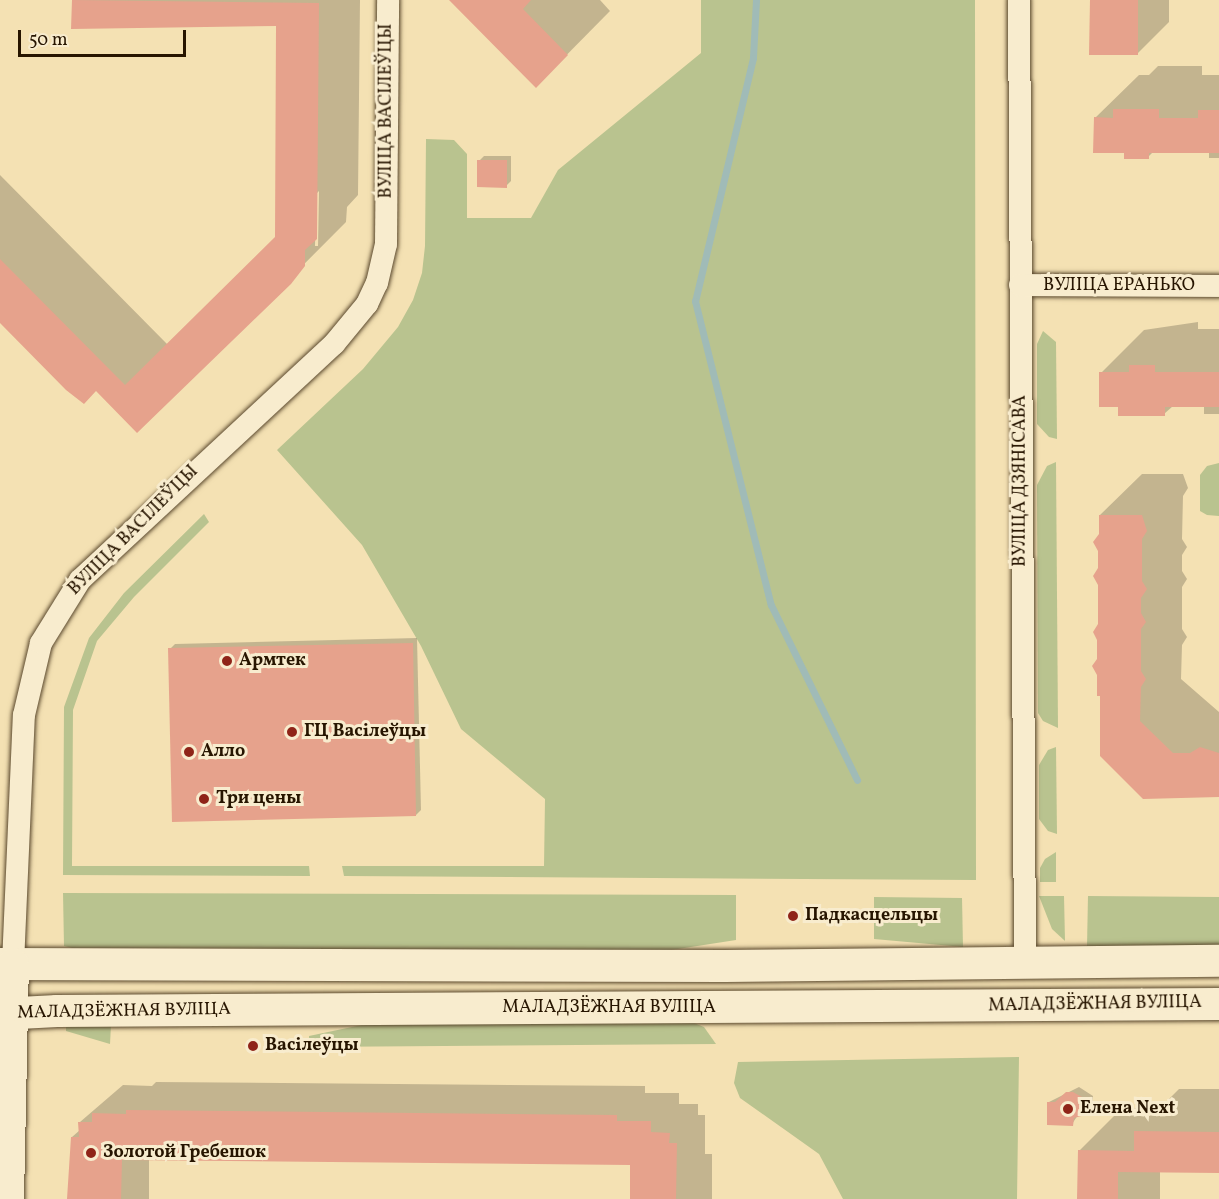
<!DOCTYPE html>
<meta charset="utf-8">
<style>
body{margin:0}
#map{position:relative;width:1219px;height:1199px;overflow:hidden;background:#f4e1b3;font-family:Vollkorn,serif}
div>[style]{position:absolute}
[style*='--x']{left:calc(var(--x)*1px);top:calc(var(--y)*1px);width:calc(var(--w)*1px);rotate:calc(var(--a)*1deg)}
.green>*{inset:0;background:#b9c38f}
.shadow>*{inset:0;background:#0003}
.stream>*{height:7px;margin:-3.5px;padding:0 3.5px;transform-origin:3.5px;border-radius:3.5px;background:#a0bbb7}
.building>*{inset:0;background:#e6a28c}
.roads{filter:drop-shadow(0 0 2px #5a482d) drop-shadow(0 0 2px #5a482d)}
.street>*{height:22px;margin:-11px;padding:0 11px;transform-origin:11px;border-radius:11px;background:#f8ecce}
.secondary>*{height:32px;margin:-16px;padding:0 16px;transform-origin:16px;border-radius:16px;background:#f8ecce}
.dots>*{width:16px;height:16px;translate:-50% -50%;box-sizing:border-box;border:3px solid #f8ecce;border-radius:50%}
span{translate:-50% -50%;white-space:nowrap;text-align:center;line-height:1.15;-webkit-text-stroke:6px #f8ecce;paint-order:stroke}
.street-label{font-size:18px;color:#271500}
.poi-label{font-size:18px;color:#271500;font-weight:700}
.left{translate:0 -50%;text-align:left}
.scale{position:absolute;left:18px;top:30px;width:168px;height:27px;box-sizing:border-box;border:3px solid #271500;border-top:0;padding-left:8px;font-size:18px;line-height:21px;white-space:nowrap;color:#271500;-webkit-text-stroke:4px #f8ecce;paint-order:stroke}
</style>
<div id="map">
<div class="green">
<i style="clip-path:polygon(701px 0,975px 0,976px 880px,344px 876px,342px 866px,544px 866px,545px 799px,461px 729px,421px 646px,362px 545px,277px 450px,363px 369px,398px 327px,413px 300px,422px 273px,425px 246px,426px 139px,454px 140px,467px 154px,467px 218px,531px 218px,558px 170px,701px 53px)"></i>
<i style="clip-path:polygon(1043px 331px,1056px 342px,1057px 439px,1049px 437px,1037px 424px,1037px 344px)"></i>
<i style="clip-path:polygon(1056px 462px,1058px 728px,1043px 721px,1038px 713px,1037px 485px,1047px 466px)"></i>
<i style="clip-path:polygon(1219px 463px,1219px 516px,1207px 515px,1200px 511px,1200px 475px,1207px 466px)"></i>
<i style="clip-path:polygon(204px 514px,209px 522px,134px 597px,97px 641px,73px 710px,72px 866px,309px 866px,310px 876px,63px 875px,64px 707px,89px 638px,124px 593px)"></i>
<i style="clip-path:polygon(1056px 747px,1057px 834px,1048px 831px,1039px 819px,1039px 765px,1048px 750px)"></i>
<i style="clip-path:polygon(1056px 852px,1056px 882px,1040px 882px,1040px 868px,1045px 859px)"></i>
<i style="clip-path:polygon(63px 893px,736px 895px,736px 940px,665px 951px,72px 948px,64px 946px)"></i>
<i style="clip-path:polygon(1039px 896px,1064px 896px,1065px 941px,1052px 929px)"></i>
<i style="clip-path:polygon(1088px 896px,1219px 897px,1219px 947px,1087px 946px)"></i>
<i style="clip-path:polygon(874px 897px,962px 898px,963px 947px,874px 939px)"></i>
<i style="clip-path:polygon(371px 1023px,694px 1023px,704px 1027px,716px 1044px,309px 1047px,309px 1036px)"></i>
<i style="clip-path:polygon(111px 1025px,110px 1044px,66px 1031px,66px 1026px)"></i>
<i style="clip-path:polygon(1019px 1057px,1017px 1199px,843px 1199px,819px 1154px,740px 1098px,734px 1083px,738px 1062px)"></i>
</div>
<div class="shadow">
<i style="clip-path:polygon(evenodd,73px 0,360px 0,358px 195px,347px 207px,346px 222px,138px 431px,96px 389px,0 318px,0 175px,168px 345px,276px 237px,278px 25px,73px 27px,73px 0,319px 191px,318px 246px,315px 246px,316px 194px,319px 191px)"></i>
<i style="clip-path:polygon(466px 0,600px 0,610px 11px,536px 86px)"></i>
<i style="clip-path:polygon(1091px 0,1169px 0,1169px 22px,1137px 54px)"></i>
<i style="clip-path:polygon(1158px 66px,1202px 66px,1202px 75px,1219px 75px,1219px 158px,1209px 158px,1209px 151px,1154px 151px,1148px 157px,1125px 151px,1095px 118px,1139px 75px,1149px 75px)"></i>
<i style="clip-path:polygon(484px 156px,511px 156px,511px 181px,506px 186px,479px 161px)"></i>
<i style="clip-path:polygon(1198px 322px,1198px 329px,1219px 329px,1219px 414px,1204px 414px,1204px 406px,1173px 406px,1164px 414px,1120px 406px,1101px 373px,1144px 330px)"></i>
<i style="clip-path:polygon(1142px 474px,1183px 474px,1188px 488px,1183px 496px,1182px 539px,1187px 547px,1182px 555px,1182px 571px,1187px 579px,1182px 587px,1182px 629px,1187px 637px,1182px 645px,1181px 679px,1219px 712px,1219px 797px,1102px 694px,1100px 515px)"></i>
<i style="clip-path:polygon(417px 638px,421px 810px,416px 815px,170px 649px,175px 644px)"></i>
<i style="clip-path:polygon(156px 1082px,645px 1086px,645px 1093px,679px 1093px,679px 1104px,698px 1104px,698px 1115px,705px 1115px,705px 1154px,712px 1154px,712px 1199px,631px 1199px,631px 1163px,149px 1159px,149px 1199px,71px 1199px,72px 1137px,80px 1130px,80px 1122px,123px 1085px,152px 1086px)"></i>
<i style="clip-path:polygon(1079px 1087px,1093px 1096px,1093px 1108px,1078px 1115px,1072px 1124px,1049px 1102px)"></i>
<i style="clip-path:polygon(1179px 1089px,1219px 1089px,1219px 1171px,1160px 1171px,1160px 1199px,1078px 1199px,1079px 1151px,1122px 1108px,1160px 1108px)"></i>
</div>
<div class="stream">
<i style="--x:756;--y:0;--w:58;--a:93"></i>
<i style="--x:753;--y:58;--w:250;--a:103.4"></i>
<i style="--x:695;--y:301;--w:313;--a:76"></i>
<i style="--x:771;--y:605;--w:195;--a:63.8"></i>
</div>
<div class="building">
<i style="clip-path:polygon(72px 0,319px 3px,317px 239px,305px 250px,305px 266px,291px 284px,137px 433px,96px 391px,84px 404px,66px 390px,0 323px,0 259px,125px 385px,275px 237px,276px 26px,71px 29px)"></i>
<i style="clip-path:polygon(449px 0,531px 0,523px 9px,568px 55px,536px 88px)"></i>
<i style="clip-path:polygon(1090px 0,1138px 0,1138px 55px,1089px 55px)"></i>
<i style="clip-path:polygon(1113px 109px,1159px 109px,1159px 118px,1198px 118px,1198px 110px,1219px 110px,1219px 153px,1149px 153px,1149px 159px,1124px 159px,1124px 153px,1093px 153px,1094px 117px,1113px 118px)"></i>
<i style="clip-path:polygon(477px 160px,507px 160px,507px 188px,477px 187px)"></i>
<i style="clip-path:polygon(1129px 365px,1155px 365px,1155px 372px,1219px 372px,1219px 407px,1165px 407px,1165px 416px,1118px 416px,1118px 407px,1099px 407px,1099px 372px,1129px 372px)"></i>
<i style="clip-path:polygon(1099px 515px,1142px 515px,1147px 531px,1142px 539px,1142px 581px,1147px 589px,1141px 598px,1141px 613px,1146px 622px,1141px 629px,1141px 671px,1146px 679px,1141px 687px,1140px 721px,1173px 753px,1190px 753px,1200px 747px,1219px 753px,1219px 797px,1143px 799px,1100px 756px,1100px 696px,1097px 696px,1097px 675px,1092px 666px,1097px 659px,1097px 640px,1093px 632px,1098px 624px,1098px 585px,1093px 576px,1098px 568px,1098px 551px,1093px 542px,1099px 534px)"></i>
<i style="clip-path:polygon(413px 643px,416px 816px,172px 822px,168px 648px)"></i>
<i style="clip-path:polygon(1066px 1092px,1073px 1092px,1089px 1101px,1088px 1114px,1074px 1118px,1073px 1126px,1047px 1125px,1047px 1102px,1055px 1102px)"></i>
<i style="clip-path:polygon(126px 1110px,617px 1115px,617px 1121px,651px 1121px,651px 1132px,670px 1133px,669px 1143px,677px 1143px,676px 1199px,630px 1199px,630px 1165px,122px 1160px,121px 1199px,67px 1199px,71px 1137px,79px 1137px,78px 1122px,92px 1122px,92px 1113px,126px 1114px)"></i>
<i style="clip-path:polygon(1134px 1131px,1219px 1132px,1219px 1173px,1118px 1172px,1118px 1199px,1077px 1199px,1078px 1150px,1134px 1151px)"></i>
</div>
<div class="roads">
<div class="street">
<i style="--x:1019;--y:0;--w:961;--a:89.64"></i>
<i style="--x:1020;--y:285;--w:199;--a:0.3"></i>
<i style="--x:13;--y:964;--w:249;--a:-87.5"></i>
<i style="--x:24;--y:715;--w:74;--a:-76.7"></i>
<i style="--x:41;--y:643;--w:74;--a:-58.2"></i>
<i style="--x:80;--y:580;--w:347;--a:-42.9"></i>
<i style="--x:334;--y:344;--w:52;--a:-50.5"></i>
<i style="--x:367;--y:304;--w:23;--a:-65"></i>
<i style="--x:377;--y:283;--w:40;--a:-77"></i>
<i style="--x:386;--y:244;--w:244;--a:-89.5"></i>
</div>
<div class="secondary">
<i style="--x:0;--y:964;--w:725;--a:0.16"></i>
<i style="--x:725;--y:966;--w:494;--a:-0.6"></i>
<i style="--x:0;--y:1014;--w:57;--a:-3"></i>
<i style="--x:57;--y:1011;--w:1162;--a:-0.35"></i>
<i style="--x:8;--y:1199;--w:235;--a:-88.8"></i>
</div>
</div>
<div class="dots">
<i style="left:227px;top:661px;background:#8f2418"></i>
<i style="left:292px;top:732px;background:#8f2418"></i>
<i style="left:189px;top:752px;background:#8f2418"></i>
<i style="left:204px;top:799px;background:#8f2418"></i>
<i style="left:793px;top:916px;background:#8f2418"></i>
<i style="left:253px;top:1046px;background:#8f2418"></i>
<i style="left:1068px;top:1109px;background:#8f2418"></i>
<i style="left:91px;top:1153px;background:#8f2418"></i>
</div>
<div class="street-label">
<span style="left:387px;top:111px;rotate:-90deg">ВУЛІЦА ВАСІЛЕЎЦЫ</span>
<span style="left:1119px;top:286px">ВУЛІЦА ЕРАНЬКО</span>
<span style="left:1021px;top:481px;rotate:-90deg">ВУЛІЦА ДЗЯНІСАВА</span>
<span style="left:134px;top:531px;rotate:-45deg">ВУЛІЦА ВАСІЛЕЎЦЫ</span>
<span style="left:1095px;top:1005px;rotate:-1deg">МАЛАДЗЁЖНАЯ ВУЛІЦА</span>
<span style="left:609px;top:1008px">МАЛАДЗЁЖНАЯ ВУЛІЦА</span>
<span style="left:124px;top:1012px;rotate:-1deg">МАЛАДЗЁЖНАЯ ВУЛІЦА</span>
</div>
<div class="poi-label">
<span class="left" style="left:239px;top:661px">Армтек</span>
<span class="left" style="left:304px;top:732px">ГЦ Васілеўцы</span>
<span class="left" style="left:201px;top:752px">Алло</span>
<span class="left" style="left:216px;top:799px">Три цены</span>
<span class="left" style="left:805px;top:916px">Падкасцельцы</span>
<span class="left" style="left:265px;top:1046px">Васілеўцы</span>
<span class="left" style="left:1080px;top:1109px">Елена Next</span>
<span class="left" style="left:103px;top:1153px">Золотой Гребешок</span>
</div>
<div class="scale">50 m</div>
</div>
